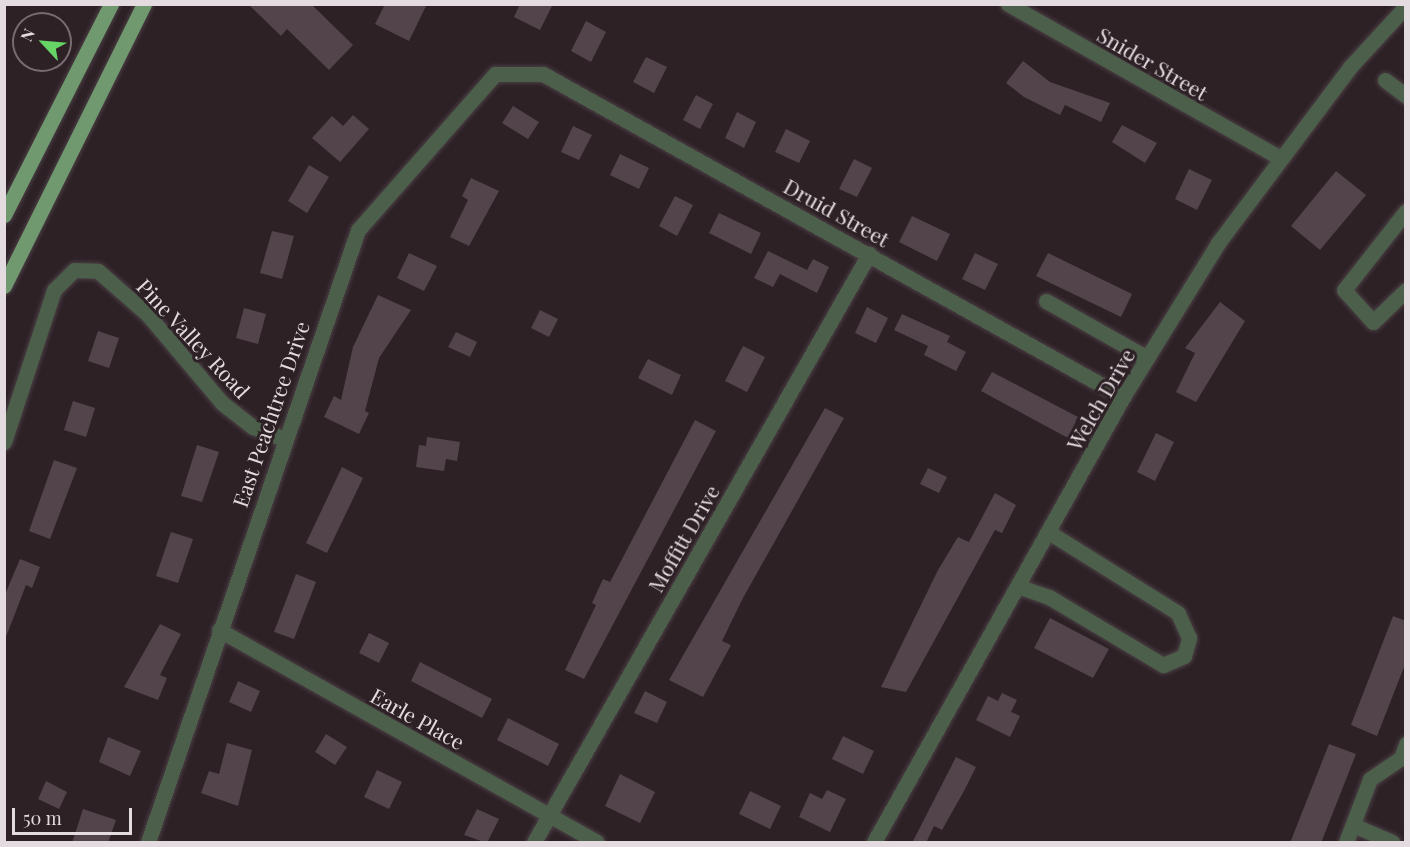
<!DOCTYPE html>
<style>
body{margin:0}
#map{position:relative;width:1410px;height:847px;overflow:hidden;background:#2d2126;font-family:"Playfair Display",serif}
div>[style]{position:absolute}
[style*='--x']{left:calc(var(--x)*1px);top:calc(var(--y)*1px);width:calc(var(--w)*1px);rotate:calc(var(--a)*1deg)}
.building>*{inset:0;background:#52444a}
.roads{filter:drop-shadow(0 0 2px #4a3f44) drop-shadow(0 0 2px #4a3f44)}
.minor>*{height:15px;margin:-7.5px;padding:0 7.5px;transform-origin:7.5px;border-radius:7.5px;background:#4c5f4b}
.major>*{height:15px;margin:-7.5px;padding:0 7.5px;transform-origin:7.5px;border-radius:7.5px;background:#71996f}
span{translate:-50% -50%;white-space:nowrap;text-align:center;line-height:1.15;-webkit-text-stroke:6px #2d2126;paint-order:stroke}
.street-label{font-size:21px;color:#e3dbdf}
.frame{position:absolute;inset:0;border:6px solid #e3dbdf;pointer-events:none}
.north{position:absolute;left:12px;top:12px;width:60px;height:60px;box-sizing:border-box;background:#2d2126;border:2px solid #766b70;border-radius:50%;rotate:296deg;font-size:16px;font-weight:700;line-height:24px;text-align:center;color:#e3dbdf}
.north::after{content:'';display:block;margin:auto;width:21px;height:27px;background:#67d466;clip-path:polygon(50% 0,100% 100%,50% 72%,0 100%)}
.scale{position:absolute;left:12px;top:808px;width:120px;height:27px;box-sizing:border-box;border:3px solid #e3dbdf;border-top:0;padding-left:8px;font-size:18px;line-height:21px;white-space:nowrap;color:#e3dbdf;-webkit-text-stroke:4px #2d2126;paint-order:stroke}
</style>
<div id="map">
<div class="building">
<i style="clip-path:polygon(248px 4px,311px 4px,353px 45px,329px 70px,287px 29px,281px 36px)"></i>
<i style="clip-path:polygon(385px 4px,427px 4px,409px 41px,375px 24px)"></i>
<i style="clip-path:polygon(520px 4px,553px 4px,540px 30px,514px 17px)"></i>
<i style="clip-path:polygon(586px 21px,606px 32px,591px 62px,571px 51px)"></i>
<i style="clip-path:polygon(646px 57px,667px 67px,654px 93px,633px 82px)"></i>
<i style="clip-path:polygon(1023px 61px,1050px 82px,1110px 103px,1101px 122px,1065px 105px,1060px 115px,1024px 97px,1006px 83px)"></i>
<i style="clip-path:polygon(696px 95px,713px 104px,700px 129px,683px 120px)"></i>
<i style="clip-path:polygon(513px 106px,539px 122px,528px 139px,502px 123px)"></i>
<i style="clip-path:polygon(737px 112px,756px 122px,744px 148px,725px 138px)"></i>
<i style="clip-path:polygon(353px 115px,369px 129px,340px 162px,312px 138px,332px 116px,343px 126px)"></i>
<i style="clip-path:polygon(1122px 125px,1157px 143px,1145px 163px,1112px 142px)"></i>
<i style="clip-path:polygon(573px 126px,592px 135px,579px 160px,561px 152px)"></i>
<i style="clip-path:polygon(786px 129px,810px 141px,799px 163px,775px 152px)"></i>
<i style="clip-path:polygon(620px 154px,649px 168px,639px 189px,610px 175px)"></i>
<i style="clip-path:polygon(854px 159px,872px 168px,857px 197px,839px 189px)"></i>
<i style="clip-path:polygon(309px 165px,329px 177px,307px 213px,288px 201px)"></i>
<i style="clip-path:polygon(1189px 169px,1212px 180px,1197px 210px,1175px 199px)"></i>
<i style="clip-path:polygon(1336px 171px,1366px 195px,1320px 250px,1291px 226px)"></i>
<i style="clip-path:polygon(471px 178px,499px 191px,469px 246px,450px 237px,468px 200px,462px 196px)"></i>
<i style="clip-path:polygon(675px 196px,693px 205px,677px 236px,659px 226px)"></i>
<i style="clip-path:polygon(719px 213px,761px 233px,751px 254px,709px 233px)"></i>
<i style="clip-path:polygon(912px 216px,950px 234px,937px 261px,899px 242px)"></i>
<i style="clip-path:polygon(272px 231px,294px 236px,282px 279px,260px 273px)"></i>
<i style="clip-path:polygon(768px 251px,807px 270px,813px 259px,829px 267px,817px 293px,780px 274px,773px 287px,754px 278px)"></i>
<i style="clip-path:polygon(409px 253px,437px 266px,424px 291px,397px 278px)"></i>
<i style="clip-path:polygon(975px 253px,998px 264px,985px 290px,962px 279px)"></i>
<i style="clip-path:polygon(1048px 253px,1132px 294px,1121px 317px,1036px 276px)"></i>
<i style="clip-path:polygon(378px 295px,411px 310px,379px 358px,365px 411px,369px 413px,359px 434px,324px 417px,334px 396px,341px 400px,353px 347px)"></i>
<i style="clip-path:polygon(1220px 302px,1245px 321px,1196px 402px,1176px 392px,1195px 353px,1185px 348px)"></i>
<i style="clip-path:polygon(867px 307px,888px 318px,876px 343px,855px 333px)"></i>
<i style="clip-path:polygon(244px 308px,266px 314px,258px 344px,236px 338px)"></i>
<i style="clip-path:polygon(540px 310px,558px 319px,549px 337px,531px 328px)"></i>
<i style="clip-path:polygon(902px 314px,950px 336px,947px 342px,966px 352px,956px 371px,924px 355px,928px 346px,894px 330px)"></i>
<i style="clip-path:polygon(98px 331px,119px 338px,109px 368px,88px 361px)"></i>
<i style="clip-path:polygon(456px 332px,477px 342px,470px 357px,448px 347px)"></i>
<i style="clip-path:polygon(743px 346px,765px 357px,747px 392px,725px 381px)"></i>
<i style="clip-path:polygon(648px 359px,681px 375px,672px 395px,638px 378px)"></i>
<i style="clip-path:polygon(992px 372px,1078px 417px,1068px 438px,981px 391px)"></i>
<i style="clip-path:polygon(73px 401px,95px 408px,86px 437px,64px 430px)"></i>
<i style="clip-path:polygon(825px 408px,844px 418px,743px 598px,722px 641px,731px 645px,703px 697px,669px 680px)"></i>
<i style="clip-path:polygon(695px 420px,716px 431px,584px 679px,565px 670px,596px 605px,592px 603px,603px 579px,610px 582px)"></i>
<i style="clip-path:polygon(1156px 433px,1174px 442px,1155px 481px,1137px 472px)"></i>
<i style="clip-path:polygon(427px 437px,460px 442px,457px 461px,446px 459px,444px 471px,416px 467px,419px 445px,426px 446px)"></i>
<i style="clip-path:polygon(197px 445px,219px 452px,202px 502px,181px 496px)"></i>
<i style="clip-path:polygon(54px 460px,77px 468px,50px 539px,29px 531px)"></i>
<i style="clip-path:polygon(342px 467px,363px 478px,327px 553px,306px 543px)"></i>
<i style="clip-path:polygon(928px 468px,947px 477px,939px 493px,920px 484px)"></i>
<i style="clip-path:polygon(995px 493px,1016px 505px,1002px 533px,995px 530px,906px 692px,881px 687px,938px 570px,958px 537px,969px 542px)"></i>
<i style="clip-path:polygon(171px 532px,193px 539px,178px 583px,156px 576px)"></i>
<i style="clip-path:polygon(20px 559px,40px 567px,32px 588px,26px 585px,4px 642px,4px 597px)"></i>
<i style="clip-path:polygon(296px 574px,316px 582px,294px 639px,274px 632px)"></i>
<i style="clip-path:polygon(1393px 616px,1406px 621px,1406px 662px,1377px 736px,1351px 725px)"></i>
<i style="clip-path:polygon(1050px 618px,1109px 649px,1093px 678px,1034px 648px)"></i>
<i style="clip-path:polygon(160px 624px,181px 634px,160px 675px,167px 678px,158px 700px,124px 687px)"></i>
<i style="clip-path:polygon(369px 633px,389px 643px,379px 663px,359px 653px)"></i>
<i style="clip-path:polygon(420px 662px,492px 699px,482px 718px,411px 681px)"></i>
<i style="clip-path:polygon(238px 681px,260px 691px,251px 712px,229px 702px)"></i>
<i style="clip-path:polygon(645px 691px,667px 702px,657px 723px,634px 713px)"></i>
<i style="clip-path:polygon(1002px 693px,1017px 700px,1011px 712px,1020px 716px,1010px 737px,976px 720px,988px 696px,998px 701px)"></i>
<i style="clip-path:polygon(508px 718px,559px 744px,548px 766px,497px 740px)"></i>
<i style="clip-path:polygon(326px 734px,347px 747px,335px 765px,315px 752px)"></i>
<i style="clip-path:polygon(843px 736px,874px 751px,863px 774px,832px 759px)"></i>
<i style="clip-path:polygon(108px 737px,141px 751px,130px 776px,99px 762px)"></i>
<i style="clip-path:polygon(227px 743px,252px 750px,238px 806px,201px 793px,209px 771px,219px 774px)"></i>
<i style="clip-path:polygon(1329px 744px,1356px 754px,1321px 843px,1290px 843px)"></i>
<i style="clip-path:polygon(956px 757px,976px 767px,964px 791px,942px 830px,934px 826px,926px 843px,912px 843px)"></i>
<i style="clip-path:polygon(377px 770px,402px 782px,389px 809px,364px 797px)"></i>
<i style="clip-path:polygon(620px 774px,655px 792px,640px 823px,605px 806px)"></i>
<i style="clip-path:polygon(46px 781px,67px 792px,59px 809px,38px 799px)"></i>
<i style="clip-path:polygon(827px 790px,846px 799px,830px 832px,799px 817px,810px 793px,822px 799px)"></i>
<i style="clip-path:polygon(750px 791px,781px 806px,770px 829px,739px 814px)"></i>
<i style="clip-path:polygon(83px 809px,116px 820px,108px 843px,72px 843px)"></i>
<i style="clip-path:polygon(477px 809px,499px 819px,487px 843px,464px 835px)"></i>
</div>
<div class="roads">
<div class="minor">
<i style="--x:1008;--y:4;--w:310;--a:29.5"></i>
<i style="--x:1385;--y:80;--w:26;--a:37"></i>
<i style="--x:1406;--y:211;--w:100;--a:128.1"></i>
<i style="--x:1344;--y:290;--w:43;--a:47.8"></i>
<i style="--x:1373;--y:322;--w:46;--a:-44.1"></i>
<i style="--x:1046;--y:301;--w:116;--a:29.4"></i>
<i style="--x:4;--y:442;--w:160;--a:-71.8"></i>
<i style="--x:54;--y:290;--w:28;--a:-45"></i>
<i style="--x:74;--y:270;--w:24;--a:2"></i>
<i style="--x:98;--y:271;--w:67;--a:41.3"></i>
<i style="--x:148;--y:315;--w:115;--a:49.9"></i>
<i style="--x:222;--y:403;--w:39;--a:38"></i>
<i style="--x:253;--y:427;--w:33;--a:21"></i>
<i style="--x:1020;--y:587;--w:31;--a:19"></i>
<i style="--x:1049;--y:597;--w:133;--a:30.8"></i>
<i style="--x:1163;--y:665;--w:23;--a:-23"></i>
<i style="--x:1184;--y:656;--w:19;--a:-74"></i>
<i style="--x:1189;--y:638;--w:27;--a:-114"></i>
<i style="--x:1178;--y:613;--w:151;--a:-148"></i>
<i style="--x:219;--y:630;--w:433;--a:29.3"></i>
<i style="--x:1353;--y:825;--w:43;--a:23.6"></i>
<i style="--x:148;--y:842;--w:647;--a:-71.06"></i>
<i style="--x:358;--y:230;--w:208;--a:-48.7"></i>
<i style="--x:495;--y:74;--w:48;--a:0"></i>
<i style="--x:543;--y:74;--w:664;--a:29.11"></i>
<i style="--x:534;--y:842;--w:677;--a:-60.33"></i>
<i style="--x:874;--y:842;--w:510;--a:-60.77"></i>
<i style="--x:1123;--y:397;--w:181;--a:-58.3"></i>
<i style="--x:1218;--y:243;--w:220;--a:-53.1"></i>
<i style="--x:1350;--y:67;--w:83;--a:-47.4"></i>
<i style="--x:1346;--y:842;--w:67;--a:-69.1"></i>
<i style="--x:1370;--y:779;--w:37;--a:-34"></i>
<i style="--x:1401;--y:758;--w:15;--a:-70"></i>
</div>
<div class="major">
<i style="--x:4;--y:215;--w:237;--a:-63.1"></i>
<i style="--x:4;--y:286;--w:315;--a:-63.6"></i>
</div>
</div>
<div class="street-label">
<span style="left:1153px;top:63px;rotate:30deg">Snider Street</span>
<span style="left:837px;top:212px;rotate:29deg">Druid Street</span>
<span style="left:194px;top:338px;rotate:47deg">Pine Valley Road</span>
<span style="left:1100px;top:399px;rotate:-60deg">Welch Drive</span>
<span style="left:270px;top:414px;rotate:-71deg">East Peachtree Drive</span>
<span style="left:683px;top:538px;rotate:-60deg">Moffitt Drive</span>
<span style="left:418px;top:718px;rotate:29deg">Earle Place</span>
</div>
<div class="frame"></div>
<div class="north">N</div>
<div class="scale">50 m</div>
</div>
